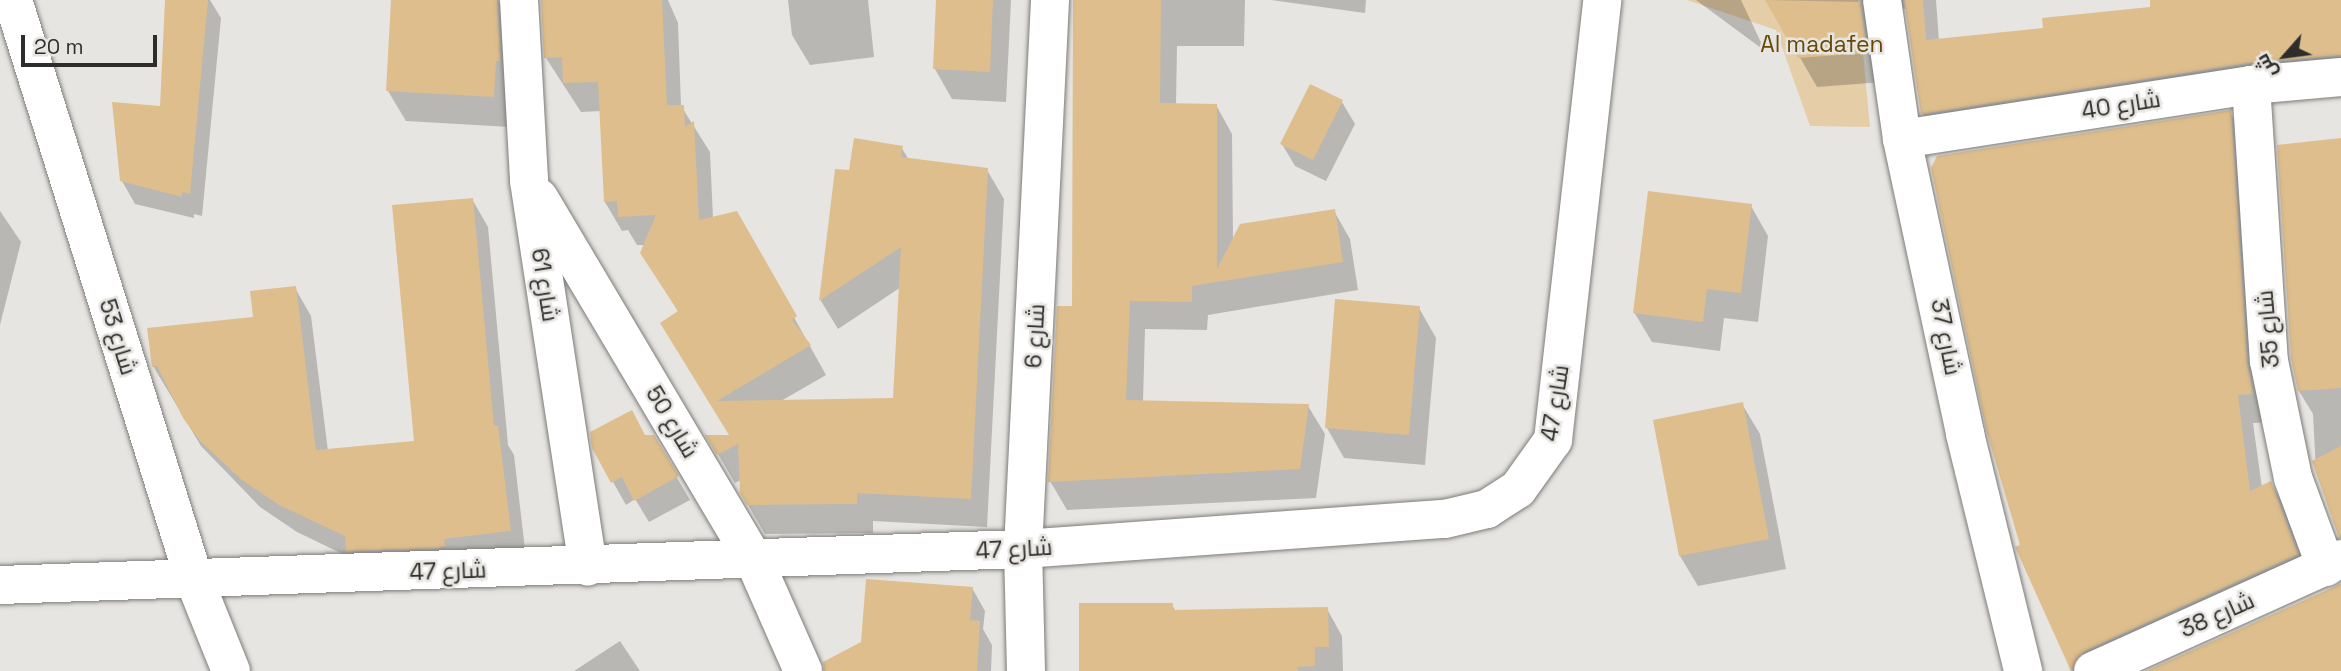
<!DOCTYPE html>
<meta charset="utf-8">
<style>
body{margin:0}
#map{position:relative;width:2341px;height:671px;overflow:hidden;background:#e7e5e1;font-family:"Space Grotesk",Cairo,sans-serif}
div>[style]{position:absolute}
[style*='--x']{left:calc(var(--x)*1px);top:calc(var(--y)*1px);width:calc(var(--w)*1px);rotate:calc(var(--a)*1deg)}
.green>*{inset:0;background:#e5cda7}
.shadow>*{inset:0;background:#0003}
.building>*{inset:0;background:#debe8c}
.roads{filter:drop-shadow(0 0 2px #7e7c79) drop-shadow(0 0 2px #7e7c79)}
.street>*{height:38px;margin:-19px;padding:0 19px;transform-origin:19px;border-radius:19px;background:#fff}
.secondary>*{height:38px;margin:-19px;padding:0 19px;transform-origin:19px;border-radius:19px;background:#fff}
span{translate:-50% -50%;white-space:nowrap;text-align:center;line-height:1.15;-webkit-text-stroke:5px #e7e5e1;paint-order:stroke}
.park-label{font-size:23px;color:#674807}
.street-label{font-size:23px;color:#2e2d2b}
.north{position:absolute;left:2250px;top:21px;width:70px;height:70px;-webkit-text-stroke:5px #e7e5e1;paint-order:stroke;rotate:242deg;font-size:19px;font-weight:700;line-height:28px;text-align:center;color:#2e2d2b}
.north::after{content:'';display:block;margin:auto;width:24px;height:32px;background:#2e2d2b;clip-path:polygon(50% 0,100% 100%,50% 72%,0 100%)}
.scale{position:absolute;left:21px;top:35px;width:136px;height:32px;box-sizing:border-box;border:4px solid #2e2d2b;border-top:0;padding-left:9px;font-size:21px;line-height:24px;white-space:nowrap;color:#2e2d2b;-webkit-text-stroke:5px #e7e5e1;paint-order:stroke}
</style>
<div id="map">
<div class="green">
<i style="clip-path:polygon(1687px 0,1858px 0,1870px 127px,1810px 126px,1776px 30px)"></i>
</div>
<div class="shadow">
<i style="clip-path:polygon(167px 0,210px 0,221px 18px,202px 216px,194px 214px,194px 218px,135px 204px,122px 181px,161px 108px)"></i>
<i style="clip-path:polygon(393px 0,498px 0,514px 29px,510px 127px,406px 121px,388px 91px)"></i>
<i style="clip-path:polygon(557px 0,668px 0,678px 23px,681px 106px,710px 152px,713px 218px,736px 213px,826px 375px,781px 401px,894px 400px,901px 287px,838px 329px,821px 301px,837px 170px,850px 172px,901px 147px,909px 160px,987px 170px,1004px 199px,987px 527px,873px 521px,873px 533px,765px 534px,741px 493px,741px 480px,735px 483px,708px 437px,731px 437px,679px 313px,642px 253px,645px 245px,637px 245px,628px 230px,622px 231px,605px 202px,601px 111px,581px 112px,546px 58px)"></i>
<i style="clip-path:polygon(788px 0,868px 0,874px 57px,810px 65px,792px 35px)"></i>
<i style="clip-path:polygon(938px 0,1011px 0,1006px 102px,952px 99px,935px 69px)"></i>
<i style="clip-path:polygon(1075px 0,1245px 0,1244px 46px,1177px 46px,1176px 105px,1216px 105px,1232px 134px,1233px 242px,1334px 211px,1350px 239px,1358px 290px,1208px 315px,1207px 330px,1145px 329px,1143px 402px,1308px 406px,1325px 434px,1316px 498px,1067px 510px,1050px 481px,1074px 308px)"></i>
<i style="clip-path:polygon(1271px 0,1366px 0,1365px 13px)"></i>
<i style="clip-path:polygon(1696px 0,1741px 0,1765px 51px)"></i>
<i style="clip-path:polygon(1767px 0,1936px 0,1939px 41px,2045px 30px,2152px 9px,2151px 0,2341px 0,2341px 87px,1939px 143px,1922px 113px,1907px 9px,1896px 8px,1883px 82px,1817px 87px)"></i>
<i style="clip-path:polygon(1342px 102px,1355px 124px,1326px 181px,1295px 166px,1282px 144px)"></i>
<i style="clip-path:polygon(2230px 112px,2246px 141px,2269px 422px,2253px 423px,2262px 488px,2271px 483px,2287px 511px,2313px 583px,2119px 671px,2073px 671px,2018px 548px)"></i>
<i style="clip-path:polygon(2341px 140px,2341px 539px,2316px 472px,2313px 414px,2299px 391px)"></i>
<i style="clip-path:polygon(472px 199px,488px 227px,508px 445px,514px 455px,526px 558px,353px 559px,297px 532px,260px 507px,201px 446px,153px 366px,255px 319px,295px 288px,311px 316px,328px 451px,416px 443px)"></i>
<i style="clip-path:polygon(1751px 206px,1768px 236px,1758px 322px,1724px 318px,1720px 351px,1652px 342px,1634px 312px)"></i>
<i style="clip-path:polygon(0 211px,21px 242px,0 325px)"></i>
<i style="clip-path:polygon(1419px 308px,1436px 338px,1425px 465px,1344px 458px,1327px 428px)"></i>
<i style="clip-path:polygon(1742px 404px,1760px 434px,1786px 569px,1698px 586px,1680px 556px,1655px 421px)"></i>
<i style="clip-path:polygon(645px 437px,653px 437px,690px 500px,649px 522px,635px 499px,626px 505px,594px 448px)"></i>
<i style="clip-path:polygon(972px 588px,985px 611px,983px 629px,992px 645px,991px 671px,825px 671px)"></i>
<i style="clip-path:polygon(1172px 605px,1176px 612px,1327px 609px,1342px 636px,1343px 671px,1081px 671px)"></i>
<i style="clip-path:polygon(620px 641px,640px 671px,574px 671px)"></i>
</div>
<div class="building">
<i style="clip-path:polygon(165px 0,208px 0,190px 194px,182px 192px,182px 197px,120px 181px,112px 102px,160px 106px)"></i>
<i style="clip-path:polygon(391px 0,497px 0,500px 61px,496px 61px,494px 97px,386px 91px)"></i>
<i style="clip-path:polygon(541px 0,662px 0,667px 105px,684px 105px,685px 127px,694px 121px,699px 220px,737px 211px,797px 316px,792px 320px,811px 345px,717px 401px,893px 398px,901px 247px,819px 301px,835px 169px,849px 170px,854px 138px,903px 146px,901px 157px,988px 168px,971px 499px,857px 493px,857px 504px,747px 505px,740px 493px,738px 444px,717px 455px,705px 435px,729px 435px,660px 323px,678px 311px,640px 253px,656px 215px,618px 217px,617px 201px,604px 202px,598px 82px,563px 83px,562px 57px,544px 58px)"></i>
<i style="clip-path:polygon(936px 0,993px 0,990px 72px,933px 69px)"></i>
<i style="clip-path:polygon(1073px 0,1161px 0,1160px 103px,1217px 104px,1217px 269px,1240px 224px,1335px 209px,1343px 262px,1192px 286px,1192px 302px,1130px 301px,1126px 400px,1309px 404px,1300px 469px,1048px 482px,1057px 306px,1072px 306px)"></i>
<i style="clip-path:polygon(1765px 0,1860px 2px,1867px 53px,1798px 58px)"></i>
<i style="clip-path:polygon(1904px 0,1923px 0,1926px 40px,2043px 28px,2042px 18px,2150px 7px,2150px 0,2341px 0,2341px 55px,2248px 63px,1921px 114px)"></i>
<i style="clip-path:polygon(1310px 84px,1343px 100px,1313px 160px,1280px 144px)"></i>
<i style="clip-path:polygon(2231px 110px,2247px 362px,2253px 394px,2238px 395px,2250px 491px,2271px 481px,2298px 554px,2084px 651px,2071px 671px,2015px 547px,2020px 545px,1986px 429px,1931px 168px,1937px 156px)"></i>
<i style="clip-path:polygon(2341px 138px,2341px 388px,2298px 391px,2291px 358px,2277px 145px)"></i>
<i style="clip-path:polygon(1648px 191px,1752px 204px,1741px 293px,1707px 289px,1703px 322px,1633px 313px)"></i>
<i style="clip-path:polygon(473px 198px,494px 426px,498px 425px,511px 531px,444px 539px,445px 546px,439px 548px,346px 551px,345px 536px,279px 505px,242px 480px,200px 441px,183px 418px,157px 366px,152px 367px,147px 328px,253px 317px,250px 291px,296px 286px,316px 450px,414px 441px,392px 205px)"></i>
<i style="clip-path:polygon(1335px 299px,1420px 306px,1409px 435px,1325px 428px)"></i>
<i style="clip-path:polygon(1743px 402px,1769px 539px,1679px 556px,1653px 420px)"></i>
<i style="clip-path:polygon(632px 410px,645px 435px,654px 435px,679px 476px,634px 501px,622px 477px,611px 483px,592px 448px,590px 432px)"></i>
<i style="clip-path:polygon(2341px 446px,2341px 537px,2339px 538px,2312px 461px)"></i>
<i style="clip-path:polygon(866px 579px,973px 587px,970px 620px,980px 621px,977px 671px,824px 671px,823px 662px,861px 642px)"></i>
<i style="clip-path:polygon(2341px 583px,2341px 671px,2146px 671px,2334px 587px)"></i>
<i style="clip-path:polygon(1079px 603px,1173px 603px,1173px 610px,1328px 607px,1329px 647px,1315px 647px,1315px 666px,1297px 667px,1298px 671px,1079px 671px)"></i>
</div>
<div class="roads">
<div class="street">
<i style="--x:519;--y:0;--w:181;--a:86.8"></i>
<i style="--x:529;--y:181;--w:390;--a:81.3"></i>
<i style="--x:1882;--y:0;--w:140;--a:81.8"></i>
<i style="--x:1902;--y:139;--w:302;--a:77.9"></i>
<i style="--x:1965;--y:434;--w:244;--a:76.2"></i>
<i style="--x:2251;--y:85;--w:277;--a:86.3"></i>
<i style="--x:2269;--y:361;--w:119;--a:78.4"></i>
<i style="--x:2293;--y:478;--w:95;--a:69.7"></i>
<i style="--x:1902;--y:139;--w:353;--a:-8.8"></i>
<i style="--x:2251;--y:85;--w:90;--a:-5.1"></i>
<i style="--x:539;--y:198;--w:423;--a:59.3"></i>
<i style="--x:755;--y:562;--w:119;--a:66.2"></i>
<i style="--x:0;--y:585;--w:1024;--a:-2.02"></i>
<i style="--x:1023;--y:549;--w:423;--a:-4.1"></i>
<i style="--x:1445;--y:519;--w:43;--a:-13.4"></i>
<i style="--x:1487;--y:509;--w:37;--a:-33"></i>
<i style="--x:1518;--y:489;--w:60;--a:-54.5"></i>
<i style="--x:1553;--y:440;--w:443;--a:-83.6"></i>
<i style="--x:1026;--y:671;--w:122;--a:-91.4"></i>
<i style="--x:1023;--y:549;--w:550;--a:-87.18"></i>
<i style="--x:2093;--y:671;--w:272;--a:-24.3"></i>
</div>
<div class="secondary">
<i style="--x:13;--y:0;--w:607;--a:72.64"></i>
<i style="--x:194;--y:579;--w:99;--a:68.1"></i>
</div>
</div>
<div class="park-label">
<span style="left:1822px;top:44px">Al madafen</span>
</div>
<div class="street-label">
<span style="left:2121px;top:105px;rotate:-9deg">شارع 40</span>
<span style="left:545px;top:285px;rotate:81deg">شارع 61</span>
<span style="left:2268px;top:329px;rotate:-95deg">شارع 35</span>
<span style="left:1035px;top:336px;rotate:-87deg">شارع 6</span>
<span style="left:118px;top:337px;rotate:73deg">شارع 53</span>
<span style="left:1946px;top:337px;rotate:79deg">شارع 37</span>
<span style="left:1555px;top:403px;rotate:-81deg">شارع 47</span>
<span style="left:672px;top:422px;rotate:59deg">شارع 50</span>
<span style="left:1014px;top:549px;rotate:-3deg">شارع 47</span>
<span style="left:448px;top:571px;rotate:-2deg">شارع 47</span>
<span style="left:2217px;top:615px;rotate:-24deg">شارع 38</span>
</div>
<div class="north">ش</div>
<div class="scale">20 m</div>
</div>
